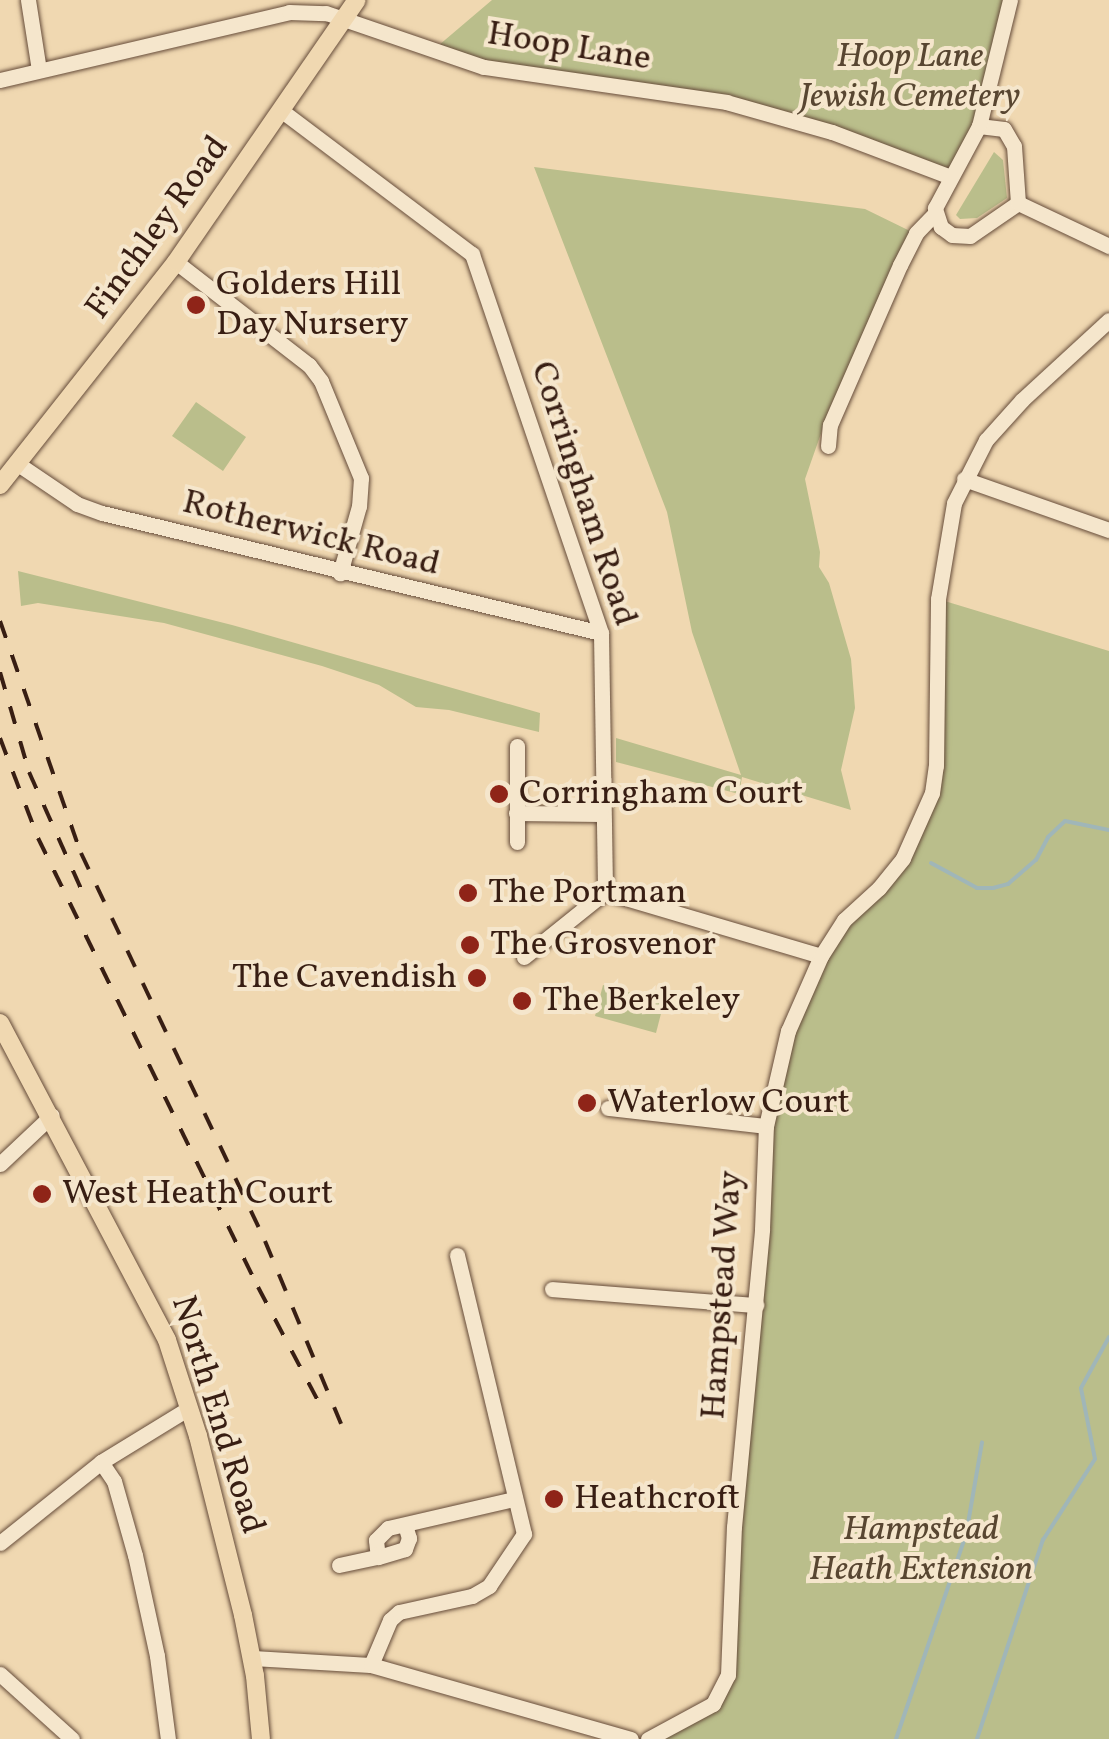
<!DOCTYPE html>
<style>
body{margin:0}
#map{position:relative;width:1109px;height:1739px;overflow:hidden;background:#f0d8b1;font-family:Vollkorn,serif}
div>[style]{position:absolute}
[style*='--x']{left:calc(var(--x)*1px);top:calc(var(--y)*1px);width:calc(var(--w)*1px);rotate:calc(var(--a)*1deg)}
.green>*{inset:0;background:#babe8b}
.stream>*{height:4px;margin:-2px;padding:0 2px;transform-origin:2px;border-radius:2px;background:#a0b6b8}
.roads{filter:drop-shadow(0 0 2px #664c3a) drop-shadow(0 0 2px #664c3a)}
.minor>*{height:15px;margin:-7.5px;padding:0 7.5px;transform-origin:7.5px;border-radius:7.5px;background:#f5e6cc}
.major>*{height:18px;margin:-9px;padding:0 9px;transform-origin:9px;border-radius:9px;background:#f0d8b1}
.rail>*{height:4px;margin-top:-2px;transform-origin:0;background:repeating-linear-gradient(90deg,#381e13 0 18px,transparent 0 36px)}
.dots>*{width:28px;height:28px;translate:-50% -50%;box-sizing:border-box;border:5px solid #f5e6cc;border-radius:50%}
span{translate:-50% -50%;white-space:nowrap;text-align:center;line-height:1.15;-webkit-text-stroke:8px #f5e6cc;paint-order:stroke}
.street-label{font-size:35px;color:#381e13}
.park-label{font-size:35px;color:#584631;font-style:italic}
.poi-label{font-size:35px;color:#381e13}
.left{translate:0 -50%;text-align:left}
.right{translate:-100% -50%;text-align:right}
</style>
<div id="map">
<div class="green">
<i style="clip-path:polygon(492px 0,1006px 0,979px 126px,951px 177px,726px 102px,432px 51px)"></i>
<i style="clip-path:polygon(994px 152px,1003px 160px,1007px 198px,977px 218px,960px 219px,956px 215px)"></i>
<i style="clip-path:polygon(534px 167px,865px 209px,910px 231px,830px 408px,805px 479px,820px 552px,819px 567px,829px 583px,851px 659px,855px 708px,841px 770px,851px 810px,742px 777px,739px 794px,616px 762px,616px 738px,741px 775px,692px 632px,667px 512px)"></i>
<i style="clip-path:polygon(196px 402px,246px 437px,223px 471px,172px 436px)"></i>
<i style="clip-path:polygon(18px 571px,232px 625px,540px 713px,539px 732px,449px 710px,416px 707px,379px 685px,322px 666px,164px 623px,38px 603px,21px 606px)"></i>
<i style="clip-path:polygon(938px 599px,1109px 651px,1109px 1739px,648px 1739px,721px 1696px,766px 1126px,788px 1031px,821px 956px,894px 870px,936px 766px)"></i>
<i style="clip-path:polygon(603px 985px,664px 1002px,656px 1033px,595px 1016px)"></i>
</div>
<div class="stream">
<i style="--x:931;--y:863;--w:52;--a:28.5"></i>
<i style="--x:977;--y:888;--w:16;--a:0"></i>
<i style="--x:993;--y:888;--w:16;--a:-15"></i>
<i style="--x:1008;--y:884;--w:37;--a:-41"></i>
<i style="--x:1036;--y:860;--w:26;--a:-62"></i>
<i style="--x:1048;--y:837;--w:23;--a:-43"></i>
<i style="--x:1065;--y:821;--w:45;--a:11.6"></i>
<i style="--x:896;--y:1739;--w:216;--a:-71.1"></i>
<i style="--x:966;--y:1535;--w:94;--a:-80.2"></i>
<i style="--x:977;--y:1739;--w:210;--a:-71.7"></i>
<i style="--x:1043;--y:1540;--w:96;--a:-57.3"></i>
<i style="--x:1095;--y:1459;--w:72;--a:-101.2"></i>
<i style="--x:1081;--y:1388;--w:58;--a:-61.2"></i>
</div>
<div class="roads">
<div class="minor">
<i style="--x:28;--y:0;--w:71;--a:81.1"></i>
<i style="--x:0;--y:80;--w:297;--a:-13.2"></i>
<i style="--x:289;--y:12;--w:37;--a:2"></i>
<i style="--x:326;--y:13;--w:167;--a:18.9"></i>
<i style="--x:484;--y:67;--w:245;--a:8.2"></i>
<i style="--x:726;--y:102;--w:110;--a:15.8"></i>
<i style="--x:832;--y:132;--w:127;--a:20.7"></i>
<i style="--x:282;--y:111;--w:238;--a:37"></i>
<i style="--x:472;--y:254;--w:400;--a:71.2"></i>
<i style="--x:601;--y:633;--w:259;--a:89.1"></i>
<i style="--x:605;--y:892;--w:225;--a:16.5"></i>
<i style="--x:979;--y:126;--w:25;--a:7"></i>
<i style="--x:1004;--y:129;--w:20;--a:60"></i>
<i style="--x:1014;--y:146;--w:57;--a:86"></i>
<i style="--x:1018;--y:203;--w:58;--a:145.5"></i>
<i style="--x:970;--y:236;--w:18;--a:-177"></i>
<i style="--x:952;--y:235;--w:14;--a:-144"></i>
<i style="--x:941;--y:227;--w:20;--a:-108"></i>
<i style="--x:935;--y:208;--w:93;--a:-61.8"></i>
<i style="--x:979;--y:126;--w:130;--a:-76.2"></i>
<i style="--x:1018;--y:203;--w:101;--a:25.3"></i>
<i style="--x:176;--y:262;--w:168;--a:37.8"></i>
<i style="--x:309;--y:365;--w:20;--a:53"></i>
<i style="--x:321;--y:381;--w:105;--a:67.6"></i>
<i style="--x:361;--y:478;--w:28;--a:94"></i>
<i style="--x:359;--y:506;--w:70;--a:105.8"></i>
<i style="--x:828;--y:446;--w:21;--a:-85"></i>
<i style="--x:830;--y:425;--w:175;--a:-66.4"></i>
<i style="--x:900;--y:265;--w:36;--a:-63"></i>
<i style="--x:916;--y:233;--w:28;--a:-46"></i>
<i style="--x:18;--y:464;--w:71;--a:34.1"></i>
<i style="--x:77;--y:504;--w:27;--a:20"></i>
<i style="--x:102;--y:513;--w:513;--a:13.52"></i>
<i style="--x:964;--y:479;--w:154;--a:19.4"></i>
<i style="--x:516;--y:813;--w:85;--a:0.7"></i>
<i style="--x:517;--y:842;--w:96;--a:-90"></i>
<i style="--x:524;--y:957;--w:104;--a:-38.7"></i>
<i style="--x:608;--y:1108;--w:159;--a:6.5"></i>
<i style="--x:0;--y:1164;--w:71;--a:-43.3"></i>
<i style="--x:552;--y:1289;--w:205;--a:4.5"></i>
<i style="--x:101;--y:1462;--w:23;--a:56"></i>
<i style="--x:114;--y:1481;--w:77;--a:74.2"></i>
<i style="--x:135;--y:1555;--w:103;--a:77.7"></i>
<i style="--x:157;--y:1656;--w:84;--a:82.5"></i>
<i style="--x:405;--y:1525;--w:14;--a:73"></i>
<i style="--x:409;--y:1538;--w:12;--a:110"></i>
<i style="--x:405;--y:1549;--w:28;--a:163"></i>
<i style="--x:378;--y:1557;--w:17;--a:-97"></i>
<i style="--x:376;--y:1540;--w:17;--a:-45"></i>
<i style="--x:388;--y:1528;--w:129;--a:-13"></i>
<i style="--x:0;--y:1543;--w:129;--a:-38.7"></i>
<i style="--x:101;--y:1462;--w:103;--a:-31.5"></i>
<i style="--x:339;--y:1565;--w:40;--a:-12"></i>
<i style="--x:252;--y:1658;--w:119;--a:3.4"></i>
<i style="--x:371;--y:1665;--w:270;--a:15.9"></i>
<i style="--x:371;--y:1665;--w:49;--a:-67.1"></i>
<i style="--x:390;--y:1620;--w:12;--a:-42"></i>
<i style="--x:399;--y:1612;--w:75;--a:-12.4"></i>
<i style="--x:472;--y:1596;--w:20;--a:-30"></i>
<i style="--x:489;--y:1586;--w:63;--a:-56.1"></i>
<i style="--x:524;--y:1534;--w:287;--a:-103.5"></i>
<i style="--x:0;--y:1674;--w:97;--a:42.1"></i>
<i style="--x:648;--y:1739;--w:74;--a:-28.3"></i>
<i style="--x:713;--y:1704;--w:33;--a:-63"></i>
<i style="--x:728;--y:1675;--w:148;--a:-87.7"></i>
<i style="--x:734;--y:1527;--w:299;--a:-84.6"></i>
<i style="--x:762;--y:1229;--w:103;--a:-87.8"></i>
<i style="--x:766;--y:1126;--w:98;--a:-77"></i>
<i style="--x:788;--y:1031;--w:82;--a:-66.3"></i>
<i style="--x:821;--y:956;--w:43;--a:-57.4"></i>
<i style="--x:844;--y:920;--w:47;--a:-42.4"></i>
<i style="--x:879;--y:888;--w:38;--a:-51"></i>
<i style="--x:903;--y:858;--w:71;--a:-66"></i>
<i style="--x:932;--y:793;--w:27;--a:-82"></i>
<i style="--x:936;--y:766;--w:167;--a:-89.3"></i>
<i style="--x:938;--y:599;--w:97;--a:-80.5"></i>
<i style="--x:954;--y:503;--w:71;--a:-63.1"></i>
<i style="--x:986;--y:440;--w:54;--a:-48"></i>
<i style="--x:1022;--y:400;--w:118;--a:-42.6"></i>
</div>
<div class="major">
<i style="--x:0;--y:485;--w:284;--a:-51.7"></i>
<i style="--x:176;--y:262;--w:318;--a:-55.4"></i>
<i style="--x:0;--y:1023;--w:358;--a:62.2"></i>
<i style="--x:167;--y:1340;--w:101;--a:72.1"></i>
<i style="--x:198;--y:1436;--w:185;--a:75.9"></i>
<i style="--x:243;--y:1615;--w:62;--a:78.9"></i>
<i style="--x:255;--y:1676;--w:63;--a:84.6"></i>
</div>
</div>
<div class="rail">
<i style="--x:0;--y:621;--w:246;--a:70.8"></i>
<i style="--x:81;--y:853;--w:429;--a:64.6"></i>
<i style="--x:265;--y:1241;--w:216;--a:67.4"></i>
<i style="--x:0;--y:672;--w:104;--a:73.8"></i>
<i style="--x:29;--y:772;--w:128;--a:66"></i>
<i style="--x:0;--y:738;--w:107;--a:69.2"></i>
<i style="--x:38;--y:838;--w:500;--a:63.9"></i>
<i style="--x:258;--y:1287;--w:127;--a:62.2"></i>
</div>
<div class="dots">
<i style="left:196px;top:305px;background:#8f2418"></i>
<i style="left:499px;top:794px;background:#8f2418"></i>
<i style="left:468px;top:893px;background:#8f2418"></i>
<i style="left:470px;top:945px;background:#8f2418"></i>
<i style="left:477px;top:978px;background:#8f2418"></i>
<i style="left:522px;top:1001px;background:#8f2418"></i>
<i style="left:587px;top:1103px;background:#8f2418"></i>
<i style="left:42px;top:1194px;background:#8f2418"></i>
<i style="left:554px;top:1499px;background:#8f2418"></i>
</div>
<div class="street-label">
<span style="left:569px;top:47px;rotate:9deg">Hoop Lane</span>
<span style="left:158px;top:228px;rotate:-54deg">Finchley Road</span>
<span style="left:583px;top:494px;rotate:72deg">Corringham Road</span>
<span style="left:311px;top:534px;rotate:14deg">Rotherwick Road</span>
<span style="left:723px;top:1295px;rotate:-86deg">Hampstead Way</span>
<span style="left:217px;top:1415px;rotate:73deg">North End Road</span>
</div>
<div class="park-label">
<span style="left:910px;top:77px">Hoop Lane<br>Jewish Cemetery</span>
<span style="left:921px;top:1550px">Hampstead<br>Heath Extension</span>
</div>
<div class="poi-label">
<span class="left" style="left:216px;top:305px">Golders Hill<br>Day Nursery</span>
<span class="left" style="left:519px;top:794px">Corringham Court</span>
<span class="left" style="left:488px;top:893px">The Portman</span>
<span class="left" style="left:490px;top:945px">The Grosvenor</span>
<span class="right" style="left:457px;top:978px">The Cavendish</span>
<span class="left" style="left:542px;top:1001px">The Berkeley</span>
<span class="left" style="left:607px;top:1103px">Waterlow Court</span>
<span class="left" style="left:62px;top:1194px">West Heath Court</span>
<span class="left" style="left:574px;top:1499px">Heathcroft</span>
</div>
</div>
